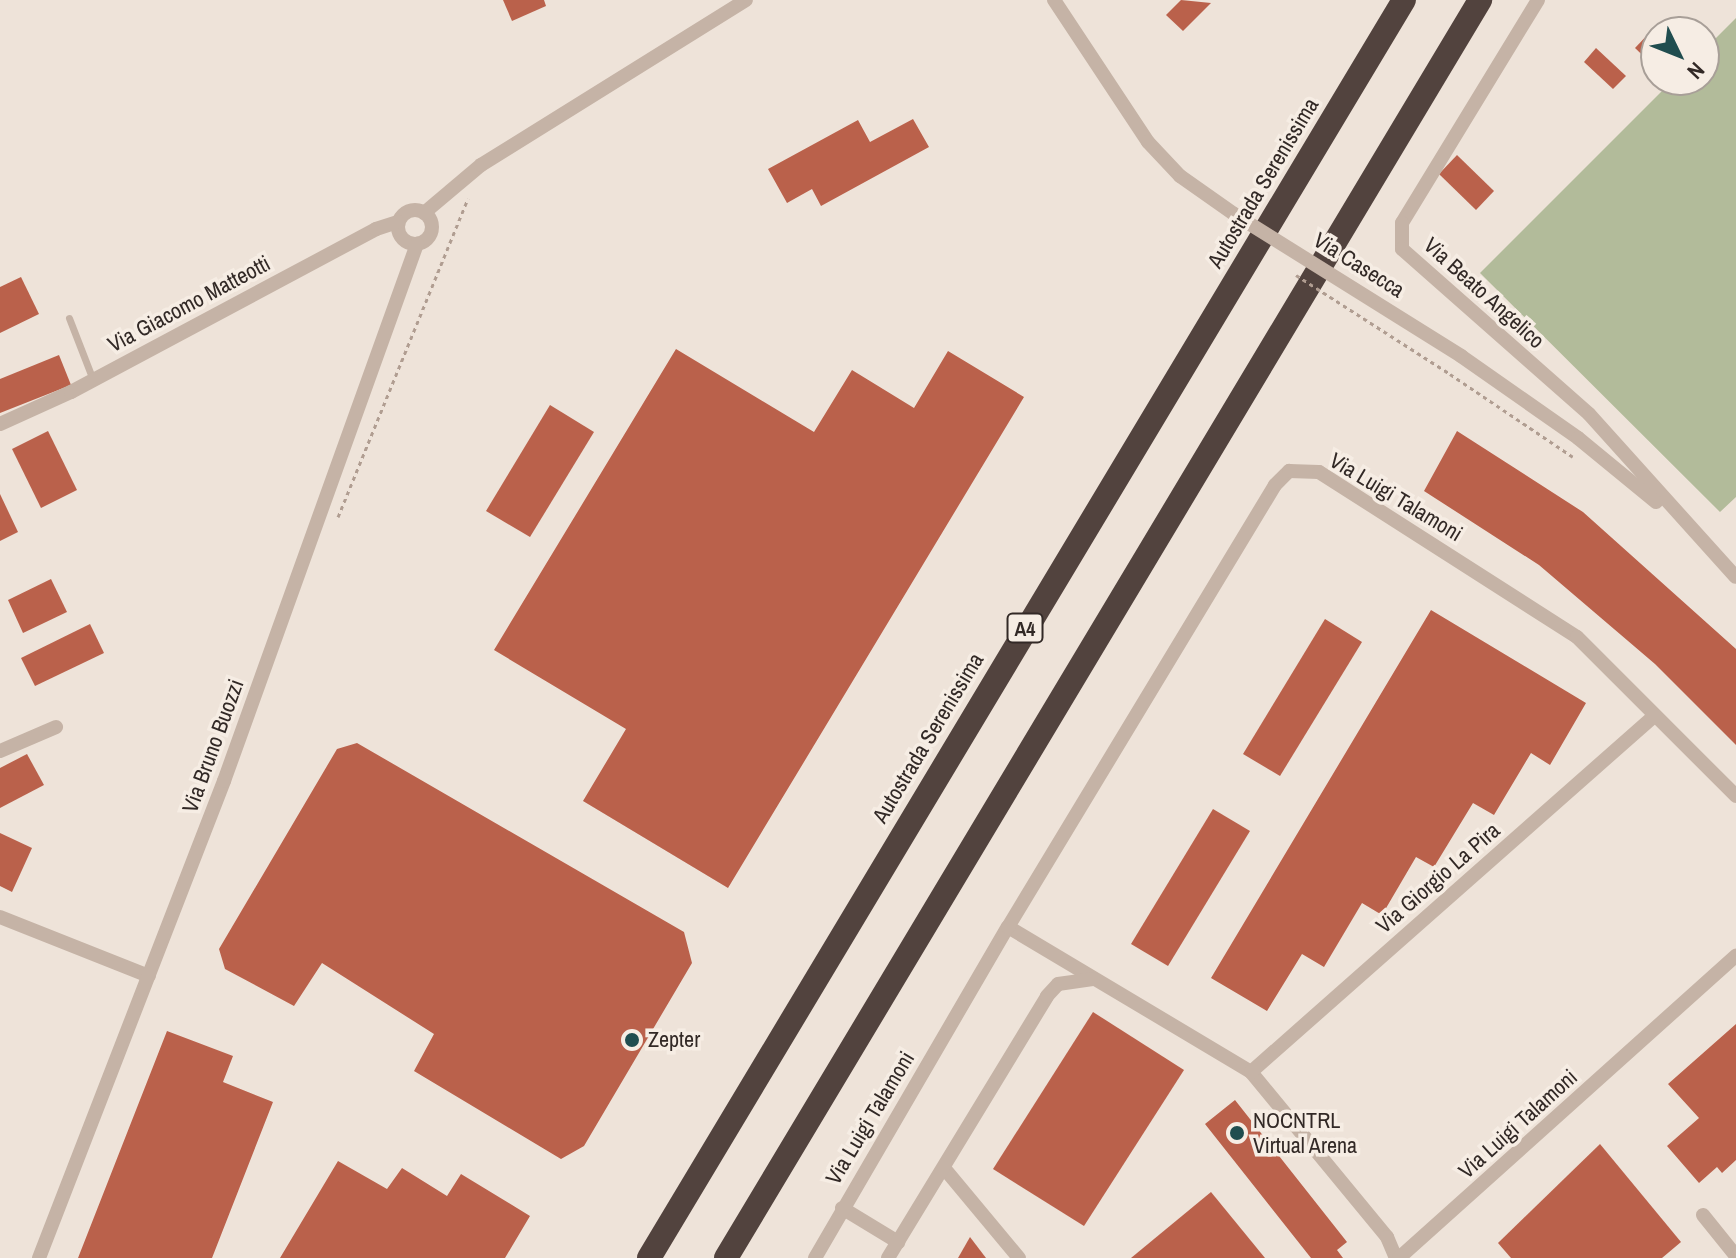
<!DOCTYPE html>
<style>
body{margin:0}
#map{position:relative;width:1736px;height:1258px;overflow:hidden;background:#eee3d9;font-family:"Archivo Narrow",sans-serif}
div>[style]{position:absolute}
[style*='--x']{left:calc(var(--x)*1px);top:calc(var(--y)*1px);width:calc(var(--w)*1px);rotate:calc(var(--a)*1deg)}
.green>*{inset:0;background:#b2bb9a}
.building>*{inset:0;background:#ba614b}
.path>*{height:3px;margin-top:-1.5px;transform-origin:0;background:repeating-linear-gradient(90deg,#b09d91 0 4px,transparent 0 8px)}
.service>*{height:7px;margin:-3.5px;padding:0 3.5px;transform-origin:3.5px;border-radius:3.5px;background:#c5b3a6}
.minor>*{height:14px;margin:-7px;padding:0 7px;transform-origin:7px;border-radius:7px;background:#c5b3a6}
.minor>.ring{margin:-7px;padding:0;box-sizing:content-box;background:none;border:14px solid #c5b3a6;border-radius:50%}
.motorway>*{height:24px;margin:-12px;padding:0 12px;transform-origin:12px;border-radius:12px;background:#52433e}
.path-bridge>*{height:3px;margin-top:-1.5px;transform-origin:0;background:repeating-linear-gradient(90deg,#b09d91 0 4px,transparent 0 8px)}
.minor-bridge>*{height:14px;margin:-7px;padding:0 7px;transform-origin:7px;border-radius:7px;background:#c5b3a6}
.dots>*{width:22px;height:22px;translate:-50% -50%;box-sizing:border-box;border:4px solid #f6ede4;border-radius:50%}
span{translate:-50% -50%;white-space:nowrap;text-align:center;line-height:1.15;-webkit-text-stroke:7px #f6ede4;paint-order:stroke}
.shield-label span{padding:2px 6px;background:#f6ede4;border:2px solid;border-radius:6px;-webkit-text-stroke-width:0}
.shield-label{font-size:20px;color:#322926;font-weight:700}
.street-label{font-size:22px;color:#322926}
.poi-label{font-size:22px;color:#322926}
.left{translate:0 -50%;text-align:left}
.north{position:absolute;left:1640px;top:16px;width:80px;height:80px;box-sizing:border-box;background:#f6ede4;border:2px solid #a89f98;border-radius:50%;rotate:133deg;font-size:22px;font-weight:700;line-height:32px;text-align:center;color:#322926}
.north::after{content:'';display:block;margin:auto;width:28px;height:36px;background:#204d4f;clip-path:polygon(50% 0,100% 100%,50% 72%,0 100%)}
</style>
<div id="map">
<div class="green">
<i style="clip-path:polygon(1736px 18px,1736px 497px,1720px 512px,1480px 273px,1673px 80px,1704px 80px,1704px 50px)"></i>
</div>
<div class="building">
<i style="clip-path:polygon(503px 0,544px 0,546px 6px,512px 21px)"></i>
<i style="clip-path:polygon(1181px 0,1211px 3px,1183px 31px,1166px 15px)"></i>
<i style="clip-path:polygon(1652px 30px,1656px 34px,1656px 68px,1635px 48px)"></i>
<i style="clip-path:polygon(1596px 48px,1626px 76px,1613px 89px,1584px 62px)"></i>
<i style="clip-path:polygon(913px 119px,929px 147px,821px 206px,812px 189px,787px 203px,768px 169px,858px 120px,870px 142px)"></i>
<i style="clip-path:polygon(1457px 155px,1494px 191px,1476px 210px,1439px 174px)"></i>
<i style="clip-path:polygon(21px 277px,39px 314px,0 333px,0 287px)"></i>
<i style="clip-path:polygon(676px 349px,814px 432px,852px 370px,914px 408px,948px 351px,1024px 397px,728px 888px,583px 801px,626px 729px,494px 650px)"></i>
<i style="clip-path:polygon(59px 355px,71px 385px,0 413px,0 379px)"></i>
<i style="clip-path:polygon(550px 405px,594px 432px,530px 537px,486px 511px)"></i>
<i style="clip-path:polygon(48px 431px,77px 490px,41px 508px,12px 449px)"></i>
<i style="clip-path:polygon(1457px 431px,1583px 512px,1736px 649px,1736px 745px,1655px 664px,1539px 565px,1424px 491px)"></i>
<i style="clip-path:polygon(0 494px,18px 532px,0 541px)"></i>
<i style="clip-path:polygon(51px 579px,67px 612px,23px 633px,8px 600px)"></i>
<i style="clip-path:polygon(1431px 610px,1586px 703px,1550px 765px,1531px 753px,1494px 815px,1473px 803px,1434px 867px,1416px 857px,1382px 915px,1362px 903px,1324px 967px,1302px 954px,1267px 1011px,1211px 978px)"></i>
<i style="clip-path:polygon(1325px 619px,1362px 642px,1280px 776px,1243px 754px)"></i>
<i style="clip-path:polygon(90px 624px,104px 653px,35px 686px,21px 658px)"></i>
<i style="clip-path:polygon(357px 743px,684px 932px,692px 963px,584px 1146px,561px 1159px,414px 1071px,434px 1034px,322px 963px,294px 1006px,225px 969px,219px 949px,337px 749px)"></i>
<i style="clip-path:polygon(27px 754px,44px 785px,0 808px,0 768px)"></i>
<i style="clip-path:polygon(1213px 809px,1250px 831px,1168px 966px,1131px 944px)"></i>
<i style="clip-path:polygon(0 833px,32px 848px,12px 892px,0 886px)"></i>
<i style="clip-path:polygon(1093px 1012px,1184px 1070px,1084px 1226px,993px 1169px)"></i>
<i style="clip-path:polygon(1736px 1024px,1736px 1160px,1722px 1173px,1717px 1167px,1699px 1183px,1667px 1146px,1699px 1118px,1668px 1084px)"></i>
<i style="clip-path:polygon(167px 1031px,233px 1056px,223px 1082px,273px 1102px,212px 1258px,78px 1258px)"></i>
<i style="clip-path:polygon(1235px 1100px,1347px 1242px,1337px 1250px,1343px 1258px,1311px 1258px,1205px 1124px)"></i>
<i style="clip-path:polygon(1600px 1144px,1681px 1242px,1662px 1258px,1511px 1258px,1498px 1243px)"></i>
<i style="clip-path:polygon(338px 1161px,387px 1189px,402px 1168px,447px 1196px,461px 1174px,530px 1216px,505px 1258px,280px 1258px)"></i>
<i style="clip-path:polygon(1211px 1192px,1265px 1258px,1131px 1258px)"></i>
<i style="clip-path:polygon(970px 1237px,986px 1258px,958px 1258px)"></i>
</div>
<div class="path">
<i style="--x:1450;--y:374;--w:148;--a:34"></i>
<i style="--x:338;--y:517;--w:344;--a:-67.8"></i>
</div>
<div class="service">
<i style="--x:69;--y:318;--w:66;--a:68.8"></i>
</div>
<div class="minor">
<i style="--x:1054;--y:0;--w:170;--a:56.5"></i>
<i style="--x:1148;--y:142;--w:47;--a:46.7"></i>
<i style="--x:1180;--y:176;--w:66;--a:35.1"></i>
<i style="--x:1538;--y:0;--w:261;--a:121.4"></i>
<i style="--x:1402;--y:223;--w:26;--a:90"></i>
<i style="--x:1402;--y:249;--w:249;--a:41.4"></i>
<i style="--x:1589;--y:414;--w:219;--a:48"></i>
<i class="ring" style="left:398px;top:210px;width:20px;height:20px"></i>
<i style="--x:424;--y:213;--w:75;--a:-40.1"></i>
<i style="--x:481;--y:165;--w:312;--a:-31.9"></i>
<i style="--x:1461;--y:356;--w:143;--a:35"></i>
<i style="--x:1578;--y:438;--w:101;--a:39.4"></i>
<i style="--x:0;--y:424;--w:78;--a:-24.3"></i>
<i style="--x:71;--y:392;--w:346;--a:-28.1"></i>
<i style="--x:376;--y:229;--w:23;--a:-18"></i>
<i style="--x:0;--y:751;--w:61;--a:-23.2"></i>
<i style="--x:0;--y:917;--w:160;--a:21.6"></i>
<i style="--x:1008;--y:927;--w:283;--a:30.8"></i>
<i style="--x:1251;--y:1072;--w:214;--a:50.5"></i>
<i style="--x:1387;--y:1237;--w:23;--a:67"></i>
<i style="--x:1251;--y:1072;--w:536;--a:-41.45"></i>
<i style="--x:944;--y:1168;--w:117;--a:50.2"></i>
<i style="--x:842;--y:1208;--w:66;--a:31.3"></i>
<i style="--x:1703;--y:1215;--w:53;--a:51.2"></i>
<i style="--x:39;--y:1258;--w:512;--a:-68.8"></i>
<i style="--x:224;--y:781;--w:571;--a:-70.23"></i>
<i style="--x:815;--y:1258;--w:383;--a:-59.8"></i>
<i style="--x:1008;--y:927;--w:516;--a:-58.86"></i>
<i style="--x:1275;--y:485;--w:20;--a:-45"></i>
<i style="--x:1289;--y:471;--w:30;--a:2"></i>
<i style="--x:1319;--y:472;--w:306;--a:32.6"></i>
<i style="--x:1577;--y:637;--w:225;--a:45"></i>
<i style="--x:888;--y:1258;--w:306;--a:-58.7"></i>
<i style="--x:1047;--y:996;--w:16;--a:-47"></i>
<i style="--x:1058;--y:984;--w:35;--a:-8"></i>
<i style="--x:1399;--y:1258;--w:453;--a:-41.9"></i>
</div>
<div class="motorway">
<i style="--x:649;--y:1258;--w:1467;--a:-59.03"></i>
<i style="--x:726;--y:1258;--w:1467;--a:-59.06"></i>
</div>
<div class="path-bridge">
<i style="--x:1296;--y:275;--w:183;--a:32.7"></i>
</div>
<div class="minor-bridge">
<i style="--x:1234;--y:214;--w:268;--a:32"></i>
</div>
<div class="dots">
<i style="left:632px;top:1040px;background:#204d4f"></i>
<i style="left:1237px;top:1133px;background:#204d4f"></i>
</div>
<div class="shield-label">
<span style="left:1025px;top:628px">A4</span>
</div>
<div class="street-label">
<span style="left:1263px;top:183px;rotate:-59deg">Autostrada Serenissima</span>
<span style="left:1359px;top:265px;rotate:32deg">Via Casecca</span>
<span style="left:1484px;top:293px;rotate:42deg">Via Beato Angelico</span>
<span style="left:189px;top:304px;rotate:-28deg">Via Giacomo Matteotti</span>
<span style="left:1396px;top:497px;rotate:31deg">Via Luigi Talamoni</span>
<span style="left:928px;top:738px;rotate:-59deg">Autostrada Serenissima</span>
<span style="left:213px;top:746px;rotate:-70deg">Via Bruno Buozzi</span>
<span style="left:1438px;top:878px;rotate:-41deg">Via Giorgio La Pira</span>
<span style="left:870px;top:1118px;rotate:-59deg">Via Luigi Talamoni</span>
<span style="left:1518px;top:1124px;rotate:-42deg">Via Luigi Talamoni</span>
</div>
<div class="poi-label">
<span class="left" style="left:648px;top:1040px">Zepter</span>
<span class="left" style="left:1253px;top:1133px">NOCNTRL<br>Virtual Arena</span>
</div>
<div class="north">N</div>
</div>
